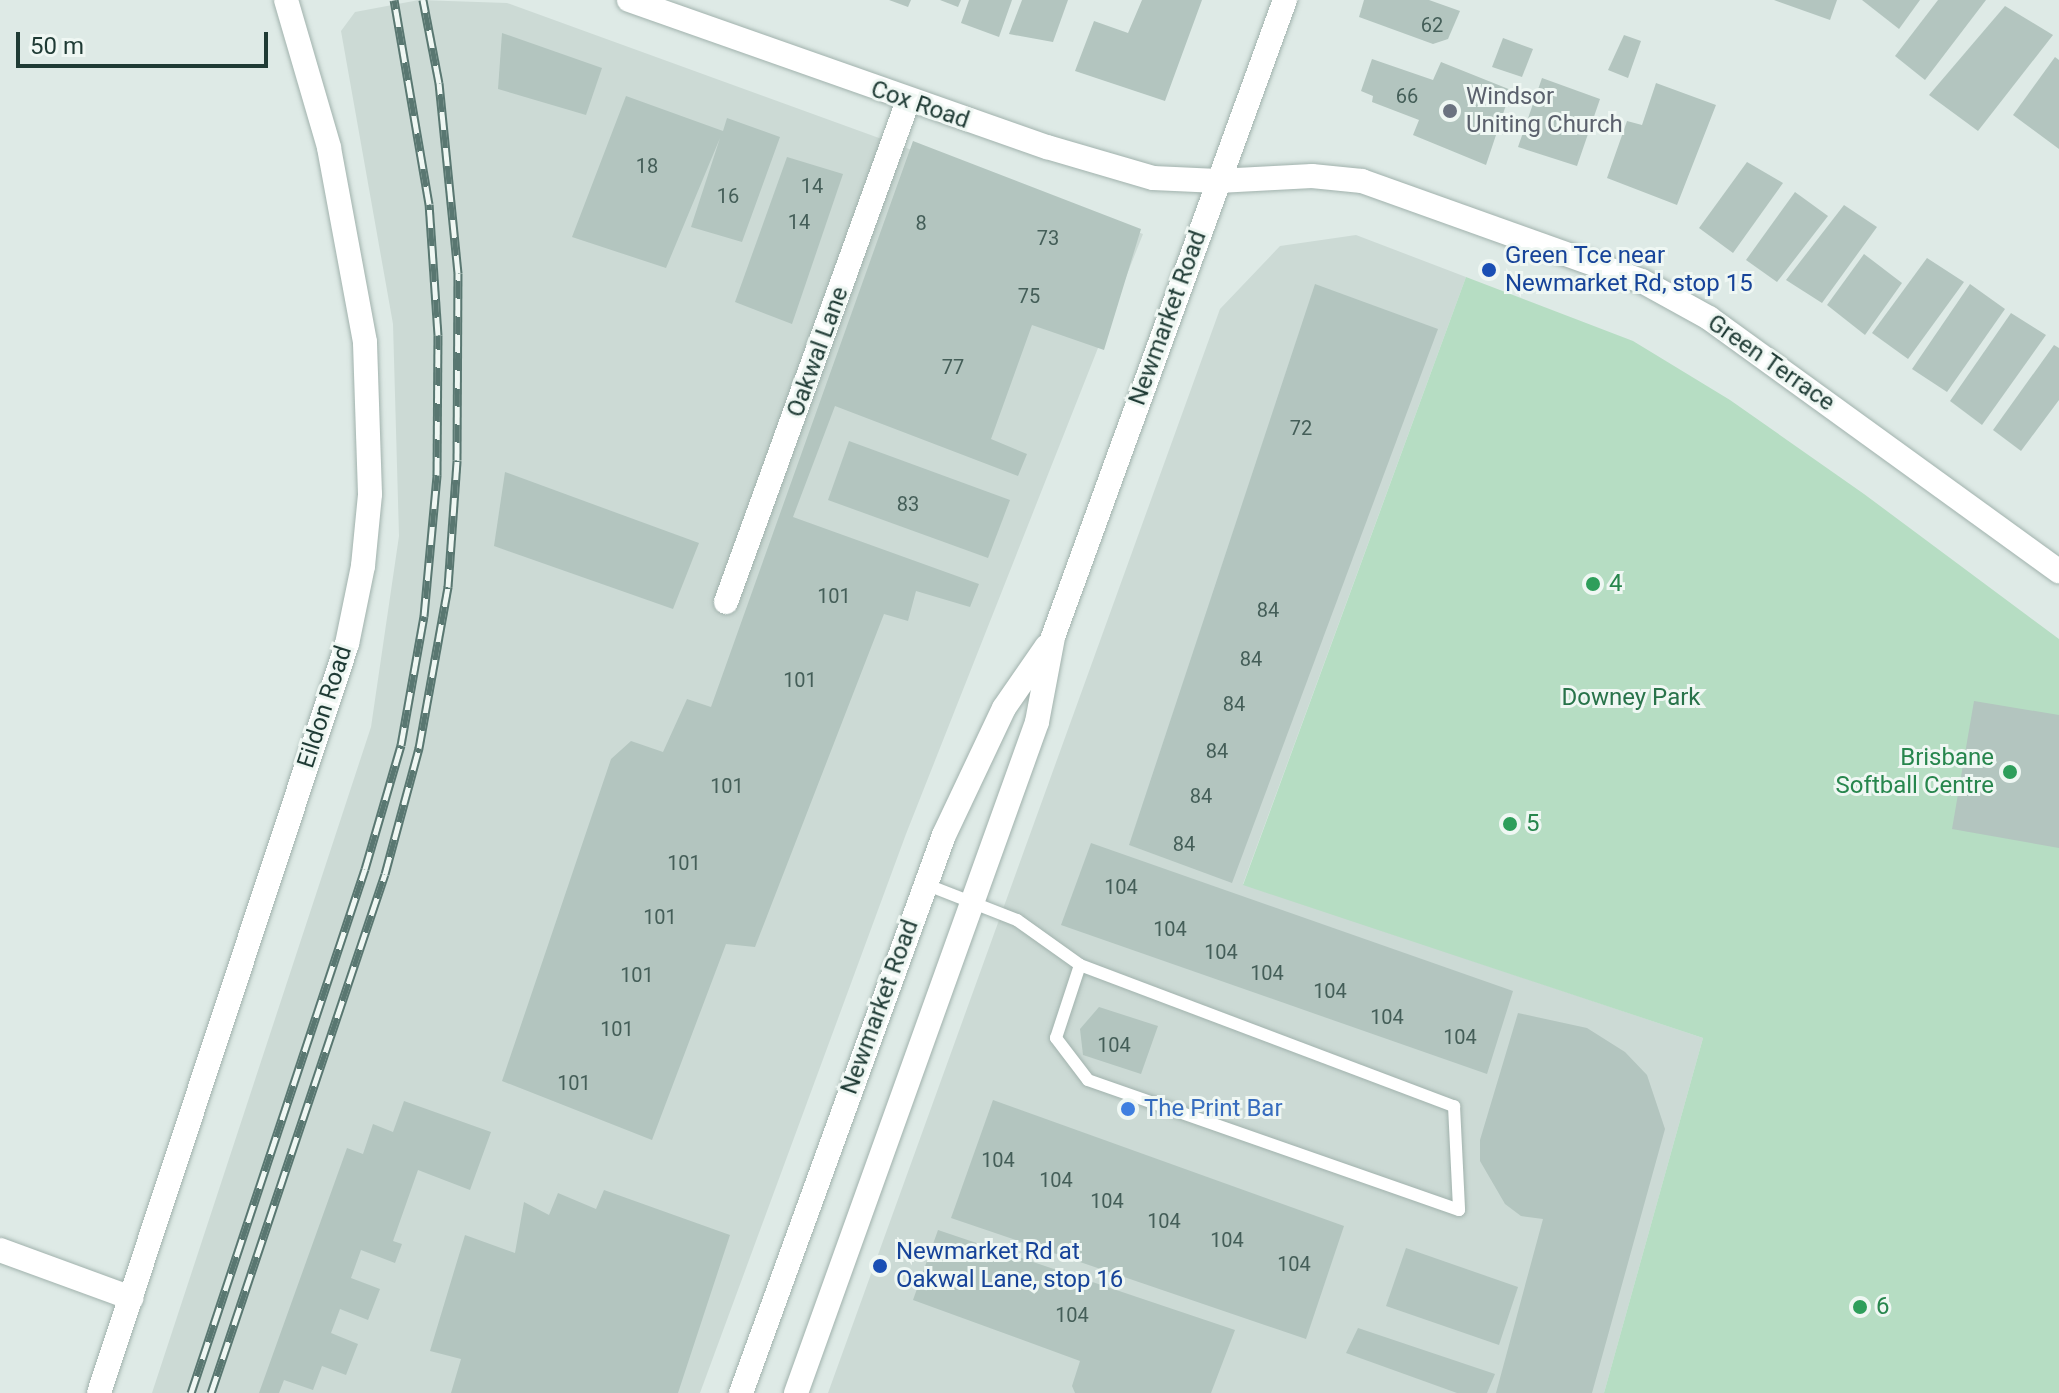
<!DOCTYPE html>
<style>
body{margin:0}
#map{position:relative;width:2059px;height:1393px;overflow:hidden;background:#deeae6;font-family:Roboto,sans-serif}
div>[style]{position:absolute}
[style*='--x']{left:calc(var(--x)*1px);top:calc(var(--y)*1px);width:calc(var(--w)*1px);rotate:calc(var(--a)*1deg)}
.built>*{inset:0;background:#ccdad5}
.green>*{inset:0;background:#b6ddc3}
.building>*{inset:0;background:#b3c5bf}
.roads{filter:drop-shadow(0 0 2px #a1b2ad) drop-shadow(0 0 2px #a1b2ad)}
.lane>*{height:12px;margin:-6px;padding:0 6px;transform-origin:6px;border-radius:6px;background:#fff}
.street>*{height:24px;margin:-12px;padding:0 12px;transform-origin:12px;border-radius:12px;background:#fff}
.secondary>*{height:24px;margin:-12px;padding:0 12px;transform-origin:12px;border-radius:12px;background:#fff}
.rail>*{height:9px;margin-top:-4.5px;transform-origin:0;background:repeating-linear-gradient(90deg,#eff7f3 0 18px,#597771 0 36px);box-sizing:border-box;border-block:2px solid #597771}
.dots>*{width:22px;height:22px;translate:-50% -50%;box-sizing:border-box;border:4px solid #eff7f3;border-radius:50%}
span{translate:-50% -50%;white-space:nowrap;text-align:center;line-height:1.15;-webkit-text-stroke:6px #eff7f3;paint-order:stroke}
.number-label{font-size:20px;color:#445e58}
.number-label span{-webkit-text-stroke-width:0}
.worship-label{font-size:24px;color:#5b616d}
.left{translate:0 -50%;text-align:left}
.street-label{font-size:24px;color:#1f3b35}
.transit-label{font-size:24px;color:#164399}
.leisure-label{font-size:24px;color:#27864d}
.right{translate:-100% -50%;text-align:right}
.park-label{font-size:24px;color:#28734a}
.shop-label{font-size:24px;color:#366cbe}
.scale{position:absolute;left:16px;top:32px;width:252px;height:36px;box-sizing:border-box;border:4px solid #1f3b35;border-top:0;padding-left:10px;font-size:24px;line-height:28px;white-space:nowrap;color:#1f3b35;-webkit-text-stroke:6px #eff7f3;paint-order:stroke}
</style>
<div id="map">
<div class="built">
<i style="clip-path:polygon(419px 0,507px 3px,1143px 234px,906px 834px,700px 1393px,152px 1393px,371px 727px,399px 536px,393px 324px,341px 31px,355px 12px)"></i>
<i style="clip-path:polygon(1356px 235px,1466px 277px,1243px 884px,1703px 1038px,1604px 1393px,828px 1393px,1220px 309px,1280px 246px)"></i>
</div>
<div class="green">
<i style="clip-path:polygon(1466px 277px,1633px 341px,1730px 400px,1864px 494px,2059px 639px,2059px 1393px,1604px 1393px,1703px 1038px,1243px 885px)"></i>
</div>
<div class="building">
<i style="clip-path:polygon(889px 0,911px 0,908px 7px)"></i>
<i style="clip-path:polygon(940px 0,961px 0,958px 7px)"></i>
<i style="clip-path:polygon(969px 0,1012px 0,999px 37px,961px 23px)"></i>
<i style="clip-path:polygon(1022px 0,1068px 0,1053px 42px,1009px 34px)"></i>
<i style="clip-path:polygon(1142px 0,1202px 0,1165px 101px,1075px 71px,1094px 21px,1128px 33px)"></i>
<i style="clip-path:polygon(1364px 0,1429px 0,1460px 11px,1448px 39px,1433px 44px,1359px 17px)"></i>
<i style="clip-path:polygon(1774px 0,1837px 0,1830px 20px)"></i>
<i style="clip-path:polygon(1862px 0,1920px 0,1899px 29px)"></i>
<i style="clip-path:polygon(1938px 0,1986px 0,1925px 80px,1895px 56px)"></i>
<i style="clip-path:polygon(2005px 6px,2053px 35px,1978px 131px,1929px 95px)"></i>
<i style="clip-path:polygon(502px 33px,602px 68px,586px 115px,498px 89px)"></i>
<i style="clip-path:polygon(1624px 35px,1641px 41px,1628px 78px,1608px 70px)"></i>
<i style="clip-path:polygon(1503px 38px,1533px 49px,1522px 77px,1492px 67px)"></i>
<i style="clip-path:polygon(2055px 57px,2059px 60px,2059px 149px,2013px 115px)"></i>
<i style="clip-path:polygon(1372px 59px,1433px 80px,1441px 62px,1511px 90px,1486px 165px,1413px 135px,1419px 120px,1372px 102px,1373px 96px,1361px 91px)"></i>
<i style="clip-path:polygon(1542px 78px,1600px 99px,1577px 166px,1518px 147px)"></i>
<i style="clip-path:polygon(1656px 83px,1716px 105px,1677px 205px,1607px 178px,1627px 121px,1642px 125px)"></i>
<i style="clip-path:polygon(626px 96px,723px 131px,727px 118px,780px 137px,742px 242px,691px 227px,720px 138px,666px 268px,572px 237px)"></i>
<i style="clip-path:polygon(913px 141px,1141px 229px,1104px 350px,1032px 325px,991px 439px,1027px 454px,1018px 476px,835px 406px,793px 517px,979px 584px,970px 607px,916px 591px,908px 621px,884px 614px,755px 947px,726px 944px,652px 1140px,502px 1081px,611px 759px,631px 741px,663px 752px,687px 699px,711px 707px)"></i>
<i style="clip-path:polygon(787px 157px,843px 174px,792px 324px,735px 302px)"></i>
<i style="clip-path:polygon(1747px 162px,1783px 183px,1733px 253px,1699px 228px)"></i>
<i style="clip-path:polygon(1795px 192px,1828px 216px,1777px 282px,1746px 260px)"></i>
<i style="clip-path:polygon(1844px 205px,1877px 227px,1822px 303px,1786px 280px)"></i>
<i style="clip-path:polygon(1864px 254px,1902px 283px,1865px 335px,1827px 305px)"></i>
<i style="clip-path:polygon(1927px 258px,1964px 282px,1908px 359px,1872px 333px)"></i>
<i style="clip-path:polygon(1315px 284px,1438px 329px,1232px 883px,1129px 845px)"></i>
<i style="clip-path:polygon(1970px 284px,2005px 309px,1947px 392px,1912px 369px)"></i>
<i style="clip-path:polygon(2011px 313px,2046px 335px,1982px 425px,1950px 401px)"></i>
<i style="clip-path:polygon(2054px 345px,2059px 348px,2059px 400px,2021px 451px,1993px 430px)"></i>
<i style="clip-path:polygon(849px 441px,1010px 500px,988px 558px,828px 500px)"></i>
<i style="clip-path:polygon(505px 472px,699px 543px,673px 609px,494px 546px)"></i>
<i style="clip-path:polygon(1974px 701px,2059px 715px,2059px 848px,1952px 829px)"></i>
<i style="clip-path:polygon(1091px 843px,1513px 991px,1487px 1074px,1061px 925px)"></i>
<i style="clip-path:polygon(1099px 1007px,1158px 1026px,1141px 1074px,1083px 1055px,1080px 1029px)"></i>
<i style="clip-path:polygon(1518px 1013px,1587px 1028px,1625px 1052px,1647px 1075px,1665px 1129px,1592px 1393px,1496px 1393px,1543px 1219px,1521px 1216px,1505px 1204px,1480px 1161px,1480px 1140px)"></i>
<i style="clip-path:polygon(993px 1100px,1344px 1226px,1306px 1339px,951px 1218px)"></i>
<i style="clip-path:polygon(404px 1101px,491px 1132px,470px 1190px,418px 1170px,393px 1241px,402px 1244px,395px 1263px,361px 1250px,351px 1278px,380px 1289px,368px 1320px,340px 1309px,331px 1333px,358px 1344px,346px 1375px,322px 1366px,313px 1390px,284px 1380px,279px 1393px,259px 1393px,347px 1148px,363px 1154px,373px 1124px,393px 1132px)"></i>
<i style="clip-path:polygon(604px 1190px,730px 1235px,678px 1393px,451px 1393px,461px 1359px,430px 1351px,465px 1235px,515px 1253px,524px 1202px,549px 1215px,558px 1193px,596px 1209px)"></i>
<i style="clip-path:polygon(938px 1230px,1235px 1330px,1211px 1393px,1075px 1393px,1072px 1386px,1080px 1361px,913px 1300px)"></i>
<i style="clip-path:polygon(1406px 1248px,1518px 1287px,1499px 1345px,1386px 1306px)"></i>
<i style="clip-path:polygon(1358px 1328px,1495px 1374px,1487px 1393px,1457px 1393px,1346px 1353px)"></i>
</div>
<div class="roads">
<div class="lane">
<i style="--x:925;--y:884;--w:99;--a:21.4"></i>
<i style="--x:1017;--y:920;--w:77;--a:35.5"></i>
<i style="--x:1080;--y:965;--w:400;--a:20.7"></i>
<i style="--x:1454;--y:1106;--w:104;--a:87.2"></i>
<i style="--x:1459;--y:1210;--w:393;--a:-160.7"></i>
<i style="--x:1088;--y:1080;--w:53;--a:-127.3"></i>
<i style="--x:1056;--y:1038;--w:77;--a:-71.8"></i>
</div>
<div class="street">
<i style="--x:629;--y:0;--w:443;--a:19.4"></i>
<i style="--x:1047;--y:147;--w:110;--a:16.3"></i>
<i style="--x:1153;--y:178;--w:65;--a:2.6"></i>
<i style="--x:726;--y:602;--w:533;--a:-70.04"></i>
<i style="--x:0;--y:1250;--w:140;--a:20.1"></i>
<i style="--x:99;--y:1393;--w:789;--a:-71.68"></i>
<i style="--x:347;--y:644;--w:80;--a:-78.4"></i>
<i style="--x:363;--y:566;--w:72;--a:-84.4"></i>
<i style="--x:370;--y:494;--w:152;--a:-91.9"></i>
<i style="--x:365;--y:342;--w:198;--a:-100.5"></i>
<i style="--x:329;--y:147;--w:153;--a:-106.3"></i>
</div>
<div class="secondary">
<i style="--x:1218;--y:181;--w:94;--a:-3"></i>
<i style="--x:1312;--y:176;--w:50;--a:5.7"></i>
<i style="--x:1362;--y:181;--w:297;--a:19.7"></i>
<i style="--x:1642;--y:281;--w:77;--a:28.9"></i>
<i style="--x:1709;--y:318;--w:432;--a:35.9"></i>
<i style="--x:741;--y:1393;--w:594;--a:-70.01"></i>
<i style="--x:944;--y:835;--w:140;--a:-64.7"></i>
<i style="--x:1004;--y:708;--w:75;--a:-55.3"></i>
<i style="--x:796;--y:1393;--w:713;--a:-70.24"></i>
<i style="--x:1037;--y:722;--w:86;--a:-79.3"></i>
<i style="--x:1053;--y:637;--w:678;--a:-69.99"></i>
</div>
</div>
<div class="rail">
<i style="--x:191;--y:1393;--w:552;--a:-71.63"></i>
<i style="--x:365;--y:869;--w:129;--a:-73.8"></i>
<i style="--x:401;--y:745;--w:131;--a:-79.9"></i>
<i style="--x:424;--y:616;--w:142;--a:-84.7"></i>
<i style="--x:437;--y:475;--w:140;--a:-89.6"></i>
<i style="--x:438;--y:335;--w:131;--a:-93.9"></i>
<i style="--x:429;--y:204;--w:207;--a:-99.7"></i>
<i style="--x:211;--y:1393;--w:547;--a:-71.47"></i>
<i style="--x:385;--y:874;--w:131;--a:-74.9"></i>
<i style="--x:419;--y:748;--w:164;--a:-79.8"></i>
<i style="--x:448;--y:587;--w:127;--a:-85.9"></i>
<i style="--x:457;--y:460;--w:187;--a:-89.7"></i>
<i style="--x:458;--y:273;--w:191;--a:-95.7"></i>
<i style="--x:439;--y:83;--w:85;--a:-100.9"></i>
</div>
<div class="dots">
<i style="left:1450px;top:111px;background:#6b7280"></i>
<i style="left:1489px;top:270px;background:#1a4fb4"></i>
<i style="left:1593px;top:584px;background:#2e9e5b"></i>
<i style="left:2010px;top:772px;background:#2e9e5b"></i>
<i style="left:1510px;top:824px;background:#2e9e5b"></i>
<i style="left:1128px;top:1109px;background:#3f7fe0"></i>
<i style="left:880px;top:1266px;background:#1a4fb4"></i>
<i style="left:1860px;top:1307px;background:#2e9e5b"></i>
</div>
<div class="number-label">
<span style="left:1432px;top:25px">62</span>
<span style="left:1407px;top:96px">66</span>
<span style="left:647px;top:166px">18</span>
<span style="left:812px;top:186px">14</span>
<span style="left:728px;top:196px">16</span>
<span style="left:799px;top:222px">14</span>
<span style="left:921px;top:223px">8</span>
<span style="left:1048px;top:238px">73</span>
<span style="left:1029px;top:296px">75</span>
<span style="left:953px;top:367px">77</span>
<span style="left:1301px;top:428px">72</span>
<span style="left:908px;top:504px">83</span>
<span style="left:834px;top:596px">101</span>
<span style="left:1268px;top:610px">84</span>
<span style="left:1251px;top:659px">84</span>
<span style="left:800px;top:680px">101</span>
<span style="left:1234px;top:704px">84</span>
<span style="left:1217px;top:751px">84</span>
<span style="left:727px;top:786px">101</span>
<span style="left:1201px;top:796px">84</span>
<span style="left:1184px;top:844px">84</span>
<span style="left:684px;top:863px">101</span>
<span style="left:1121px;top:887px">104</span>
<span style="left:660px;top:917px">101</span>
<span style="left:1170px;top:929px">104</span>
<span style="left:1221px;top:952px">104</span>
<span style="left:1267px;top:973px">104</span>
<span style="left:637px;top:975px">101</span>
<span style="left:1330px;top:991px">104</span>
<span style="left:1387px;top:1017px">104</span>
<span style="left:617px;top:1029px">101</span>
<span style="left:1460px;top:1037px">104</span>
<span style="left:1114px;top:1045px">104</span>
<span style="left:574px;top:1083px">101</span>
<span style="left:998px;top:1160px">104</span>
<span style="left:1056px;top:1180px">104</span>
<span style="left:1107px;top:1201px">104</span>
<span style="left:1164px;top:1221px">104</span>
<span style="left:1227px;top:1240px">104</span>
<span style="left:1294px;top:1264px">104</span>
<span style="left:1072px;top:1315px">104</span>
</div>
<div class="worship-label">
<span class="left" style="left:1466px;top:111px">Windsor<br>Uniting Church</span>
</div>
<div class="street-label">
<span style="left:920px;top:105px;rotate:19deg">Cox Road</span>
<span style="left:1168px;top:318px;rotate:-70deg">Newmarket Road</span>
<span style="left:818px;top:352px;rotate:-70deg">Oakwal Lane</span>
<span style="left:1771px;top:363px;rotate:35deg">Green Terrace</span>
<span style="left:325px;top:707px;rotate:-72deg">Eildon Road</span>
<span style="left:880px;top:1007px;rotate:-70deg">Newmarket Road</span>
</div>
<div class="transit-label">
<span class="left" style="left:1505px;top:270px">Green Tce near<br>Newmarket Rd, stop 15</span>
<span class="left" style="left:896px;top:1266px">Newmarket Rd at<br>Oakwal Lane, stop 16</span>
</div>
<div class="leisure-label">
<span class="left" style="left:1609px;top:584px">4</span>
<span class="right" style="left:1994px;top:772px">Brisbane<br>Softball Centre</span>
<span class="left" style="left:1526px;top:824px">5</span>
<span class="left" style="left:1876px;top:1307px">6</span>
</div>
<div class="park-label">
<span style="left:1631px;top:698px">Downey Park</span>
</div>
<div class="shop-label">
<span class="left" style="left:1144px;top:1109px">The Print Bar</span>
</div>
<div class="scale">50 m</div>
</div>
